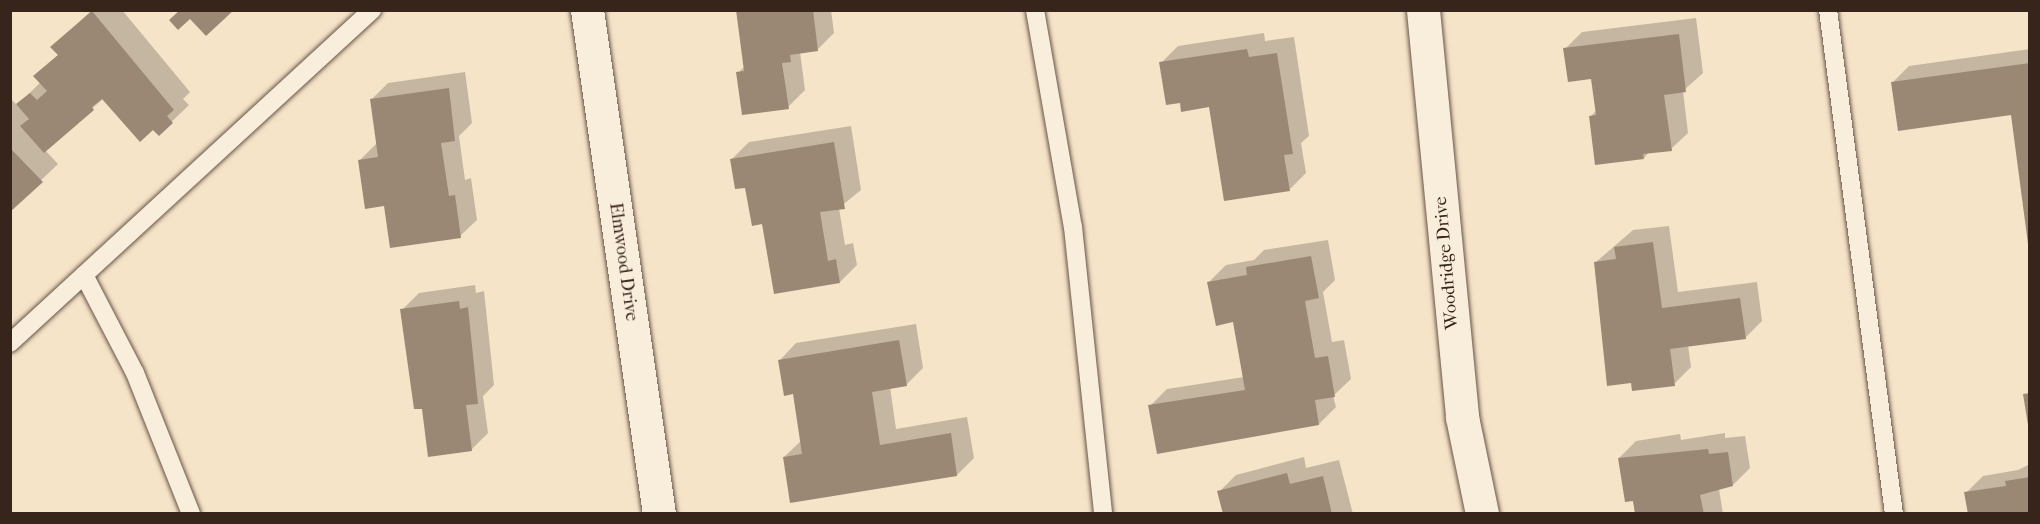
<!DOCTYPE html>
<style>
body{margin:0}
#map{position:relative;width:2040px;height:524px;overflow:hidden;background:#f6e4c9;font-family:"IM FELL French Canon",serif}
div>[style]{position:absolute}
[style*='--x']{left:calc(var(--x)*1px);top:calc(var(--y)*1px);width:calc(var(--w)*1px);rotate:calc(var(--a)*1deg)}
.shadow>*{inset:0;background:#0003}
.building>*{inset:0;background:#9a8875}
.roads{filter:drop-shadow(0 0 2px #675546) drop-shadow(0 0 2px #675546)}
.service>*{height:18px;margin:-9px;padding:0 9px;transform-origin:9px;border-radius:9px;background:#f9eddc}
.minor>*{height:33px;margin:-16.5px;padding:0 16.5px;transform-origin:16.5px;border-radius:16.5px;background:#f9eddc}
.tertiary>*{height:33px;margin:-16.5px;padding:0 16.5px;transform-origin:16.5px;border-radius:16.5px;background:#f9eddc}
span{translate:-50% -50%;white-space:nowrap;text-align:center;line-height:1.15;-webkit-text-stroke:4.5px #f9eddc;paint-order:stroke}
.street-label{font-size:18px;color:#37251b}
.frame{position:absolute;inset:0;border:12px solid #37251b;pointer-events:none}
</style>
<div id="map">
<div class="shadow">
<i style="clip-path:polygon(92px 10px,122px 10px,190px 92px,183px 99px,189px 105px,159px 134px,104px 98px,45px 150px,58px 164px,10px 210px,10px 98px,17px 105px,41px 82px,36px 76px,59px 54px,52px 47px)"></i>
<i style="clip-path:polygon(737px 10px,831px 10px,834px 33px,817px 50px,800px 52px,805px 90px,788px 107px,738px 73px,745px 66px)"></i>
<i style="clip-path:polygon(1696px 18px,1703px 73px,1683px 91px,1688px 133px,1671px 149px,1649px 152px,1644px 158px,1590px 117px,1597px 110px,1592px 77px,1565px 49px,1582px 32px)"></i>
<i style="clip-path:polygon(1264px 33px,1265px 41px,1294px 37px,1309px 136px,1301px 143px,1306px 173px,1289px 190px,1210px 106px,1181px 101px,1161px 63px,1178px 46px)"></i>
<i style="clip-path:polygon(2030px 49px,2030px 243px,2012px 114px,1892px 83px,1909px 66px)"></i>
<i style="clip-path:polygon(465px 72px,472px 123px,459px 136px,465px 180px,471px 178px,477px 220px,460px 236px,386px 204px,359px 161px,377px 143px,371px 100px,388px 83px)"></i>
<i style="clip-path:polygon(851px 126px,861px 190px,839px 208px,845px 245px,853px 243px,857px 265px,840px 282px,763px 223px,732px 159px,749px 142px)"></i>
<i style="clip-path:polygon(1669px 226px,1678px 292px,1757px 282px,1762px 321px,1745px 338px,1688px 345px,1691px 367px,1674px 384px,1633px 381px,1608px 385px,1596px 262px,1633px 230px)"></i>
<i style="clip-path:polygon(1328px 240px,1335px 280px,1323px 292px,1332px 342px,1344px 340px,1351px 379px,1333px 396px,1336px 407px,1319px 424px,1150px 406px,1167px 389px,1244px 377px,1234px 321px,1209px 282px,1226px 265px,1254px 260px,1264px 250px)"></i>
<i style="clip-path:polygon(475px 285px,476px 293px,484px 291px,494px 385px,483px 396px,488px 433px,471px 450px,423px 407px,402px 310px,419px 293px)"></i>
<i style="clip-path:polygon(916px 324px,923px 368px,906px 385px,890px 387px,896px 429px,967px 417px,974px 458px,957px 475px,784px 457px,802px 440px,794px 393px,780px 360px,796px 343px)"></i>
<i style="clip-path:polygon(1725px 433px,1725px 438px,1745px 436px,1750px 468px,1733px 485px,1719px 489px,1723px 514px,1637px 514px,1619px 458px,1636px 441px,1680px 434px,1681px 440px)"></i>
<i style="clip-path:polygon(1304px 457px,1306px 468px,1339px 460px,1353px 514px,1225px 514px,1219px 492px,1236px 475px)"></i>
<i style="clip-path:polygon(2030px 464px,2030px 514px,1966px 493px,1983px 476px,2018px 470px)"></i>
</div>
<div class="building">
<i style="clip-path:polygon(180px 10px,234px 10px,206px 36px,190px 19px,178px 30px,169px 20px)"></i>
<i style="clip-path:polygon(736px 10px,813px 10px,818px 51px,790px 55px,791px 62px,782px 63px,789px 109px,742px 115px,736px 72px,744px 71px)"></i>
<i style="clip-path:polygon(92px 11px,174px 110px,167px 116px,173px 123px,159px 136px,153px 130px,140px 142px,102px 99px,92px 107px,94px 110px,44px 153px,20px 126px,29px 119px,16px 104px,30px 93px,37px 100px,47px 91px,33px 76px,58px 55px,50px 47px)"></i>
<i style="clip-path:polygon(1679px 34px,1686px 92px,1664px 95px,1672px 151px,1643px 154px,1644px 159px,1595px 165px,1589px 116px,1596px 115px,1591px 79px,1568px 82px,1563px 48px)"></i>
<i style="clip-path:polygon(1247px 49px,1249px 57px,1277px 53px,1293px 154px,1284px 155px,1290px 191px,1224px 201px,1209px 107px,1181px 112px,1180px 103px,1166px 105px,1159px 62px)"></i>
<i style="clip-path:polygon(2030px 63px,2030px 244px,2028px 244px,2011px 115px,1898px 131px,1891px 82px)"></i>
<i style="clip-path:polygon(449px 88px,455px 141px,441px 143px,449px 196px,455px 195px,461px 238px,390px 248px,384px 206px,365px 209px,358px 160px,378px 157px,370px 99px)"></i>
<i style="clip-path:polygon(834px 142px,845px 209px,820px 212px,828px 261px,836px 259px,840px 283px,774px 294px,762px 224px,752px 226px,745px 188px,735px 189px,730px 159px)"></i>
<i style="clip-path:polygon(10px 148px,43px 182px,10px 212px)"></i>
<i style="clip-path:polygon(1653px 242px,1662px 308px,1740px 298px,1746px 339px,1670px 349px,1675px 386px,1632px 391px,1631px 383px,1607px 386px,1594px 262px,1616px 259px,1614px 247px)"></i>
<i style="clip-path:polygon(1311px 256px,1319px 298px,1305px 301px,1315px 358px,1328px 356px,1335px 397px,1315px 400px,1319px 425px,1157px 454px,1148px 405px,1245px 390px,1233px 322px,1216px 326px,1207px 282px,1247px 275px,1246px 267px)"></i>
<i style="clip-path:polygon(459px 301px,460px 309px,468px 307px,478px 404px,466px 405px,472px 451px,428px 457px,422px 409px,414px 409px,400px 309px)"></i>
<i style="clip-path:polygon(899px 340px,907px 386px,872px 392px,880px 445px,951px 433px,957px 476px,790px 503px,783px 457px,802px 454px,793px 394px,784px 396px,778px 360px)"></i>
<i style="clip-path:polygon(2030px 393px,2030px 425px,2028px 425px,2023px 394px)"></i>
<i style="clip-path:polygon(1708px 449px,1709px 454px,1728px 452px,1733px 486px,1700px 495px,1704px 514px,1635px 514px,1633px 501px,1625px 502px,1618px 458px)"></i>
<i style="clip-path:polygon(1287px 473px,1290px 484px,1323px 476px,1332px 514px,1223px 514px,1217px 491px)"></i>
<i style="clip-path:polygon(2030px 477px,2030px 514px,1968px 514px,1964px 492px,2006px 486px,2005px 481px)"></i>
</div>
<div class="roads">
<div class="service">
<i style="--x:1035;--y:10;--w:220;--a:80.1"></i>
<i style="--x:1073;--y:227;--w:289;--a:84"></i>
<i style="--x:1828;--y:10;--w:508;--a:82.54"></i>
<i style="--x:84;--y:275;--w:110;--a:62.5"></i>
<i style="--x:135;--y:373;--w:152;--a:68.3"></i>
<i style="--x:10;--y:343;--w:492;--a:-42.6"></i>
</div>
<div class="minor">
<i style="--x:1423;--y:10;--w:409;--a:84.5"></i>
<i style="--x:1462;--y:417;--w:99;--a:78.3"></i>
</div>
<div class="tertiary">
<i style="--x:587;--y:10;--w:509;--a:81.87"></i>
</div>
</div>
<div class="street-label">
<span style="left:623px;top:262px;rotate:82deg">Elmwood Drive</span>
<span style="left:1447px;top:263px;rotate:-95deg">Woodridge Drive</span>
</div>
<div class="frame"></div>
</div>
